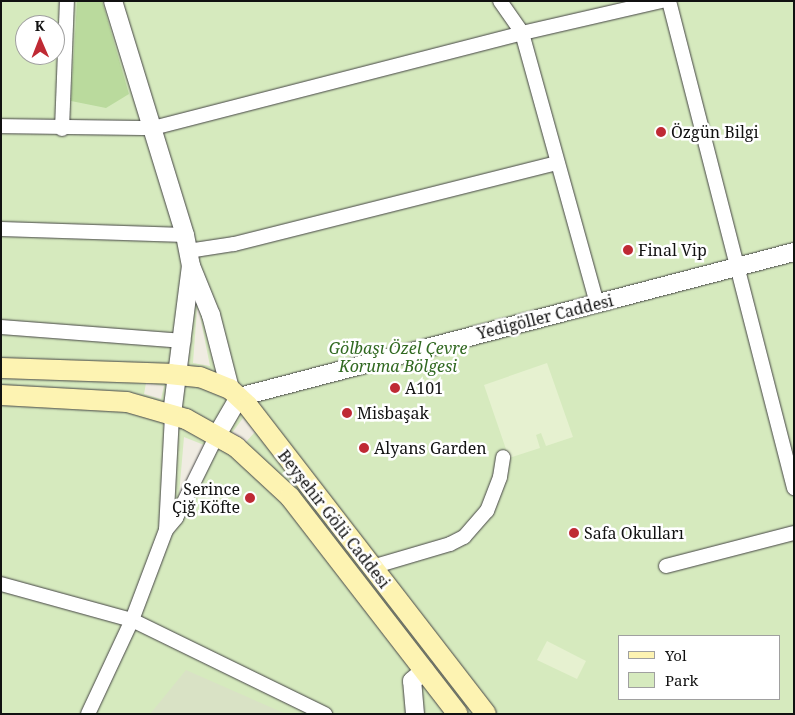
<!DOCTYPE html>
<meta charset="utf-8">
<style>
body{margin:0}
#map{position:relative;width:795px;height:715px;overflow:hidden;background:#fffdf5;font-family:"Noto Serif",serif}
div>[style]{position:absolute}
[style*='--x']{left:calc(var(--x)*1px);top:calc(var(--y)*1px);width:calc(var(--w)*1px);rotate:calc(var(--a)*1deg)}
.green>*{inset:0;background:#d6eabe}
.forest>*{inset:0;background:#bada9d}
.cemetery>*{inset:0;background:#d9e2c5}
.pitch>*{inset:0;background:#e6f1d0}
.plaza>*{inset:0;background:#f0ece2}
.roads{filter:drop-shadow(0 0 1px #444) drop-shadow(0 0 1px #444)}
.minor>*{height:14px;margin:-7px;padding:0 7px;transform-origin:7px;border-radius:7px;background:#fff}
.tertiary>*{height:18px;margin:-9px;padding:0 9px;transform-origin:9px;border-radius:9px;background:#fff}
.secondary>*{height:20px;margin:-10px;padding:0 10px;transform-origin:10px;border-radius:10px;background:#fdf3b2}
.dots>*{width:14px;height:14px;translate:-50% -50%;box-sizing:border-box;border:2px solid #fff;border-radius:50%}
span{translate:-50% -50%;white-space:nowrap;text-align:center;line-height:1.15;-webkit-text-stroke:5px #fff;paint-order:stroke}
.poi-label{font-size:16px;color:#111}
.left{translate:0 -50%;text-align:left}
.right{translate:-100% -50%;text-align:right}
.street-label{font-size:16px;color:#111}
.park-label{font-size:16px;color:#316921;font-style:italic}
.frame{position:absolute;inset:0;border:2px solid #111;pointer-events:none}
.legend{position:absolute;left:618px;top:635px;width:162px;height:65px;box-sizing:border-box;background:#fff;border:1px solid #a0a0a0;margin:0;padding:6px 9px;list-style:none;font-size:15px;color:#111}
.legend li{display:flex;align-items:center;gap:10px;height:25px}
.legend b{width:25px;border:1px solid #a0a0a0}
.north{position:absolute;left:15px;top:15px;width:50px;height:50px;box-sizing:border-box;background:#fff;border:1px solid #a0a0a0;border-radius:50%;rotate:359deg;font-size:14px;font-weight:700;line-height:20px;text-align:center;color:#111}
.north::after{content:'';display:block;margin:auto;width:18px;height:22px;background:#bf2a34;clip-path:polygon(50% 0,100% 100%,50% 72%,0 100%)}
</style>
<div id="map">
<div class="green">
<i style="clip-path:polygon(evenodd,1px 1px,794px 1px,794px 714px,1px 714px,1px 1px,25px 25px,55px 25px,55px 55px,25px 55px,25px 25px,1px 1px,619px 636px,779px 636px,779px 699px,619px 699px,619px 636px)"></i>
</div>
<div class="forest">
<i style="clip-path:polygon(77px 1px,102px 1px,129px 94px,106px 108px,71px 101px)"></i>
</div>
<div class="cemetery">
<i style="clip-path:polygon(186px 670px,286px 714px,150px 714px)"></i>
</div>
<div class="pitch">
<i style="clip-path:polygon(547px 363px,573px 437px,546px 446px,541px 433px,536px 435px,540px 448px,509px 458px,484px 385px)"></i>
<i style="clip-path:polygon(547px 641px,586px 661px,577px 679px,537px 660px)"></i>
</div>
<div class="plaza">
<i style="clip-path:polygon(197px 309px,199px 311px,210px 366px,193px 363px)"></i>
<i style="clip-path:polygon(146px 383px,164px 386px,161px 399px,144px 394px)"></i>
<i style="clip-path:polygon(243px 418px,255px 432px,245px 443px,232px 433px)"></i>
<i style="clip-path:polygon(184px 437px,204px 445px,180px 497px,179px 495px)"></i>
</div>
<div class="roads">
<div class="minor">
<i style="--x:500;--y:1;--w:39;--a:55"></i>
<i style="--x:522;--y:33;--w:281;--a:74.5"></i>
<i style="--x:669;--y:1;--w:503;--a:75.6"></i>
<i style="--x:1;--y:126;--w:152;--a:0.8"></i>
<i style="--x:153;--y:128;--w:381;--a:-14.4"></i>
<i style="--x:522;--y:33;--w:144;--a:-12.9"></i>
<i style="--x:62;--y:129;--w:128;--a:-87.8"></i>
<i style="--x:1;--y:229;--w:184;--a:1.9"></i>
<i style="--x:188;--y:251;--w:47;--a:-8.7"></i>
<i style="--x:234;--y:244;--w:332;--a:-14.1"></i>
<i style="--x:1;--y:327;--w:183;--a:4.4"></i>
<i style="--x:166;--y:530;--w:16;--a:-50"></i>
<i style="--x:176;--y:518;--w:93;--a:-63.7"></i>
<i style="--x:666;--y:566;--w:132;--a:-14.5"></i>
<i style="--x:372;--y:567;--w:81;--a:-16.4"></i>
<i style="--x:450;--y:544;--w:16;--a:-27"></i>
<i style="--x:464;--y:537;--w:35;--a:-49"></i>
<i style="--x:487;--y:511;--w:36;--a:-69"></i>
<i style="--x:500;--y:477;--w:20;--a:-81"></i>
<i style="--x:1;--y:584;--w:136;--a:15.4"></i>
<i style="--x:132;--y:620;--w:215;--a:26"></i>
<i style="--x:88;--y:714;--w:104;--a:-64.9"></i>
<i style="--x:132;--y:620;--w:96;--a:-69.3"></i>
<i style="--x:166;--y:530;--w:116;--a:-87"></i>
</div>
<div class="tertiary">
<i style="--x:113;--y:1;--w:245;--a:72.9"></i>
<i style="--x:185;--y:235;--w:32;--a:79"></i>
<i style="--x:191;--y:266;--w:53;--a:67.8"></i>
<i style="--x:211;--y:315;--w:76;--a:75.6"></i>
<i style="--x:172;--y:414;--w:149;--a:-82.7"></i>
<i style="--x:217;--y:435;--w:44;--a:-59.9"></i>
<i style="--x:239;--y:397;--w:574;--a:-14.64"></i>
<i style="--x:415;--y:714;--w:33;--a:-95"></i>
<i style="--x:412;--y:681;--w:17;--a:-40"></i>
</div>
<div class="secondary">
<i style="--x:1;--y:368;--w:168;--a:2"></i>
<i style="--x:169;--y:374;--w:31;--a:6"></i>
<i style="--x:200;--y:377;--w:32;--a:22"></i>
<i style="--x:230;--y:389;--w:25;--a:43"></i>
<i style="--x:248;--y:406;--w:389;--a:52.3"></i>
<i style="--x:1;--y:395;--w:126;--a:3.2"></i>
<i style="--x:127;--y:402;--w:61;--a:16.1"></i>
<i style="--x:186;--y:419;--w:57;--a:29.2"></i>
<i style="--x:236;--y:447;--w:74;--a:42.8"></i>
<i style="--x:290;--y:497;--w:274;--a:52.3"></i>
</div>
</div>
<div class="dots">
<i style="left:661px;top:132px;background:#bf2a34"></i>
<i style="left:628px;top:250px;background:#bf2a34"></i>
<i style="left:395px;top:388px;background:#bf2a34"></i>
<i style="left:347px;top:413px;background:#bf2a34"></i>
<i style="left:364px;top:448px;background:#bf2a34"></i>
<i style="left:250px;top:498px;background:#bf2a34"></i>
<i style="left:574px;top:533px;background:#bf2a34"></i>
</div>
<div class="poi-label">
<span class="left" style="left:671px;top:132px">Özgün Bilgi</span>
<span class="left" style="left:638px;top:250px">Final Vip</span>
<span class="left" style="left:405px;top:388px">A101</span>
<span class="left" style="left:357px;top:413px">Misbaşak</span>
<span class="left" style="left:374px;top:448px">Alyans Garden</span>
<span class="right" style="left:240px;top:498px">Serince<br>Çiğ Köfte</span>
<span class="left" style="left:584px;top:533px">Safa Okulları</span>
</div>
<div class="street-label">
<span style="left:545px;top:317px;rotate:-14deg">Yedigöller Caddesi</span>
<span style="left:334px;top:519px;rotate:52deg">Beyşehir Gölü Caddesi</span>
</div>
<div class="park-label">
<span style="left:398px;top:357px">Gölbaşı Özel Çevre<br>Koruma Bölgesi</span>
</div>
<div class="frame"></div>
<ul class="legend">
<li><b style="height:6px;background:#fdf3b2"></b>Yol</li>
<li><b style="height:14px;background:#d6eabe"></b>Park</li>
</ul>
<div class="north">K</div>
</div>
